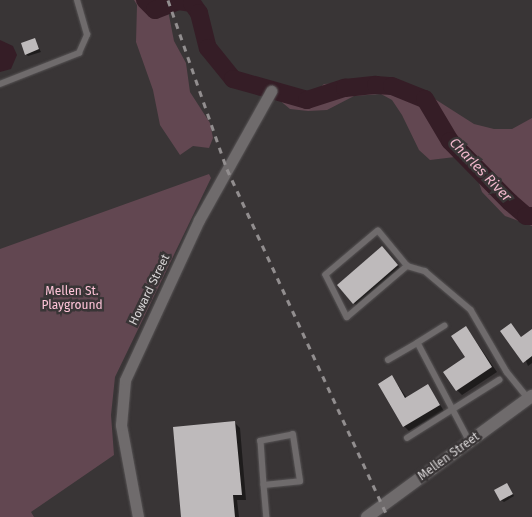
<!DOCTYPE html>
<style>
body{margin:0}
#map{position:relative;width:532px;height:517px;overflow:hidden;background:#393536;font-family:"Fira Sans",sans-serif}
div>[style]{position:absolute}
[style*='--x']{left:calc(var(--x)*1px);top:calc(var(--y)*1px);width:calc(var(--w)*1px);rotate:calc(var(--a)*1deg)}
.green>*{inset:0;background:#624751}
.water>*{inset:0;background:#351d26}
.shadow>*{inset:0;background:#0007}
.river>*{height:18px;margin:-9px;padding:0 9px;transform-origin:9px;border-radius:9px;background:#351d26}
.building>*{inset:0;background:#bebabb}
.roads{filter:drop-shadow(0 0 1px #575455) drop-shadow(0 0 1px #575455)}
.service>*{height:5.5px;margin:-2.75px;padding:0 2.75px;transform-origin:2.75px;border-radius:2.75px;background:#6f6b6c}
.minor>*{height:11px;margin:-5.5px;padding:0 5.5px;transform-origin:5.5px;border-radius:5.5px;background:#6f6b6c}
.tertiary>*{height:12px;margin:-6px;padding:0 6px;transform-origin:6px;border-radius:6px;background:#6f6b6c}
.rail>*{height:3px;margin-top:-1.5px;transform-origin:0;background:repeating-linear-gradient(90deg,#928e8f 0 6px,transparent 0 12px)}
span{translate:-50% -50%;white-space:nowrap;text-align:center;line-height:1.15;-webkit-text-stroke:5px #393536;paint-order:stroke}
.street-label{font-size:12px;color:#d7d4d5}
.park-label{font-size:12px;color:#fec4d8}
.water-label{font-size:14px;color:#f0b7cb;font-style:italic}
</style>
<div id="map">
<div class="green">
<i style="clip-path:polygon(134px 0,166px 0,174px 41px,186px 63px,190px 92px,210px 123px,213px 138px,209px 148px,193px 146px,180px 155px,160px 125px,153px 90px,136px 42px,137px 5px)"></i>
<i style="clip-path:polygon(390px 80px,416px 87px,474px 124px,494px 129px,512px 129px,532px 118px,532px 226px,505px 216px,482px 192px,476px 174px,465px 162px,455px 157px,430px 160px,419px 150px,402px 115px,392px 100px,381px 94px,354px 96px,327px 110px,308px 111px,290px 109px,278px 99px,283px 94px,314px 93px,324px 84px)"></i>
<i style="clip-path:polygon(209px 174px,211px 178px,115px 377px,111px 415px,114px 455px,31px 512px,34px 517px,0 517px,0 249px)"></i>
</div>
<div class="water">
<i style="clip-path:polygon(0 40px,13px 46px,17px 55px,11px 69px,0 72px)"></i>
</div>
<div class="shadow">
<i style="clip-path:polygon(34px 39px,41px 52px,28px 56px,26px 54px)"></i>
<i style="clip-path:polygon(387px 253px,403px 271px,359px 308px,354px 303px)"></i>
<i style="clip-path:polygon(511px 324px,522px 338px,532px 330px,532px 363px,528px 366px)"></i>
<i style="clip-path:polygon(466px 327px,497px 372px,462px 395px,457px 390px,467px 358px)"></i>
<i style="clip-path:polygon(392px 377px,407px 398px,428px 386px,444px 411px,409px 431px,404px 426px)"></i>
<i style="clip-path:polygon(234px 422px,240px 428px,246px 500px,237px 500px,239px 517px,183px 517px)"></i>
<i style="clip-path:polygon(509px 487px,514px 496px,504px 502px,501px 500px)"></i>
</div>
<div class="river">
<i style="--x:145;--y:0;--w:14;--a:45"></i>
<i style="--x:155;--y:10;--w:26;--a:-21"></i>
<i style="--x:179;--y:1;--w:13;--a:9"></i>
<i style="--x:192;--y:3;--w:12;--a:55"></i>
<i style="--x:199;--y:13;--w:36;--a:76"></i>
<i style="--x:208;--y:48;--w:40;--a:51"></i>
<i style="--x:233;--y:79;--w:77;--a:15.8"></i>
<i style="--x:307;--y:100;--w:40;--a:-18"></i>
<i style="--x:345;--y:88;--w:31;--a:-6"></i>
<i style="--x:376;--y:85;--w:16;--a:4"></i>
<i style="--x:392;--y:86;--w:35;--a:22"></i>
<i style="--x:425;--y:99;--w:49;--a:59.2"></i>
<i style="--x:450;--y:141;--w:86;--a:45.5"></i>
<i style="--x:510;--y:202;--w:21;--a:41"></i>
<i style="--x:526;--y:216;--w:6;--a:0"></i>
</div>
<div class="building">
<i style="clip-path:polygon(35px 38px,39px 49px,25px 55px,21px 43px)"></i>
<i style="clip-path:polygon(382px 246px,398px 265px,353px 304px,337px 285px)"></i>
<i style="clip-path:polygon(511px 323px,521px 337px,532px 329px,532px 356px,523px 363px,500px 331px)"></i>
<i style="clip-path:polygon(466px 326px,492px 367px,456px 391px,443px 372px,465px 357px,451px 336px)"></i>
<i style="clip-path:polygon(392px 375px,405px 398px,428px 384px,440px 405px,403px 427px,378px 384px)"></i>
<i style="clip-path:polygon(235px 421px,242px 495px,233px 495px,235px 517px,181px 517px,173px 427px)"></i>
<i style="clip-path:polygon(507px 483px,513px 494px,500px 501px,494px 490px)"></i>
</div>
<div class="roads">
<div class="service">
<i style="--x:0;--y:84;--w:85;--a:-21.4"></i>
<i style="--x:79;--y:53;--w:20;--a:-66"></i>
<i style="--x:87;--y:35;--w:36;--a:-106"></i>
<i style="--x:407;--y:266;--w:45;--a:-129.6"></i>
<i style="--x:378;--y:231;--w:68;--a:139.8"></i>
<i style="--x:326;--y:275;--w:47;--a:63.4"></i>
<i style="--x:347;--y:317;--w:79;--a:-40.4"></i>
<i style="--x:407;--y:266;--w:19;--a:16"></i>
<i style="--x:425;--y:271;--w:60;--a:40.3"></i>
<i style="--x:471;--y:310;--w:72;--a:59.9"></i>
<i style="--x:507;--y:372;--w:35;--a:51"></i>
<i style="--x:445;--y:326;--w:32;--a:148"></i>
<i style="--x:418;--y:343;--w:112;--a:62.3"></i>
<i style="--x:388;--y:360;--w:34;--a:-30"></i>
<i style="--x:407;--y:438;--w:109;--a:-32.2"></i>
<i style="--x:264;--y:485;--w:36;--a:-6"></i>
<i style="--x:300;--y:481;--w:47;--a:-98.7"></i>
<i style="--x:293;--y:435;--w:33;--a:169"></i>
<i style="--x:261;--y:441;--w:44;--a:86.1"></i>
<i style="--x:264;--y:485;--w:32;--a:85"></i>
</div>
<div class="minor">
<i style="--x:138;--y:517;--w:94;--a:-100.5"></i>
<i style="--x:121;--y:425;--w:45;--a:-84.9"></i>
<i style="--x:125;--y:380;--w:176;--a:-65.2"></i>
<i style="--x:199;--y:220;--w:148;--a:-60.8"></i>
</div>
<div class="tertiary">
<i style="--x:367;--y:517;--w:205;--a:-36.3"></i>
</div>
</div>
<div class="rail">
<i style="--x:168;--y:0;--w:179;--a:70.8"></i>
<i style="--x:227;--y:169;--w:383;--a:65.2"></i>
</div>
<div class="street-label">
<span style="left:150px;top:290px;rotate:-64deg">Howard Street</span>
<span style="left:449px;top:457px;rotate:-36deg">Mellen Street</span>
</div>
<div class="park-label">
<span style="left:72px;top:299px">Mellen St.<br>Playground</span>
</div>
<div class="water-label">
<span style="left:480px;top:170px;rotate:46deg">Charles River</span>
</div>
</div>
